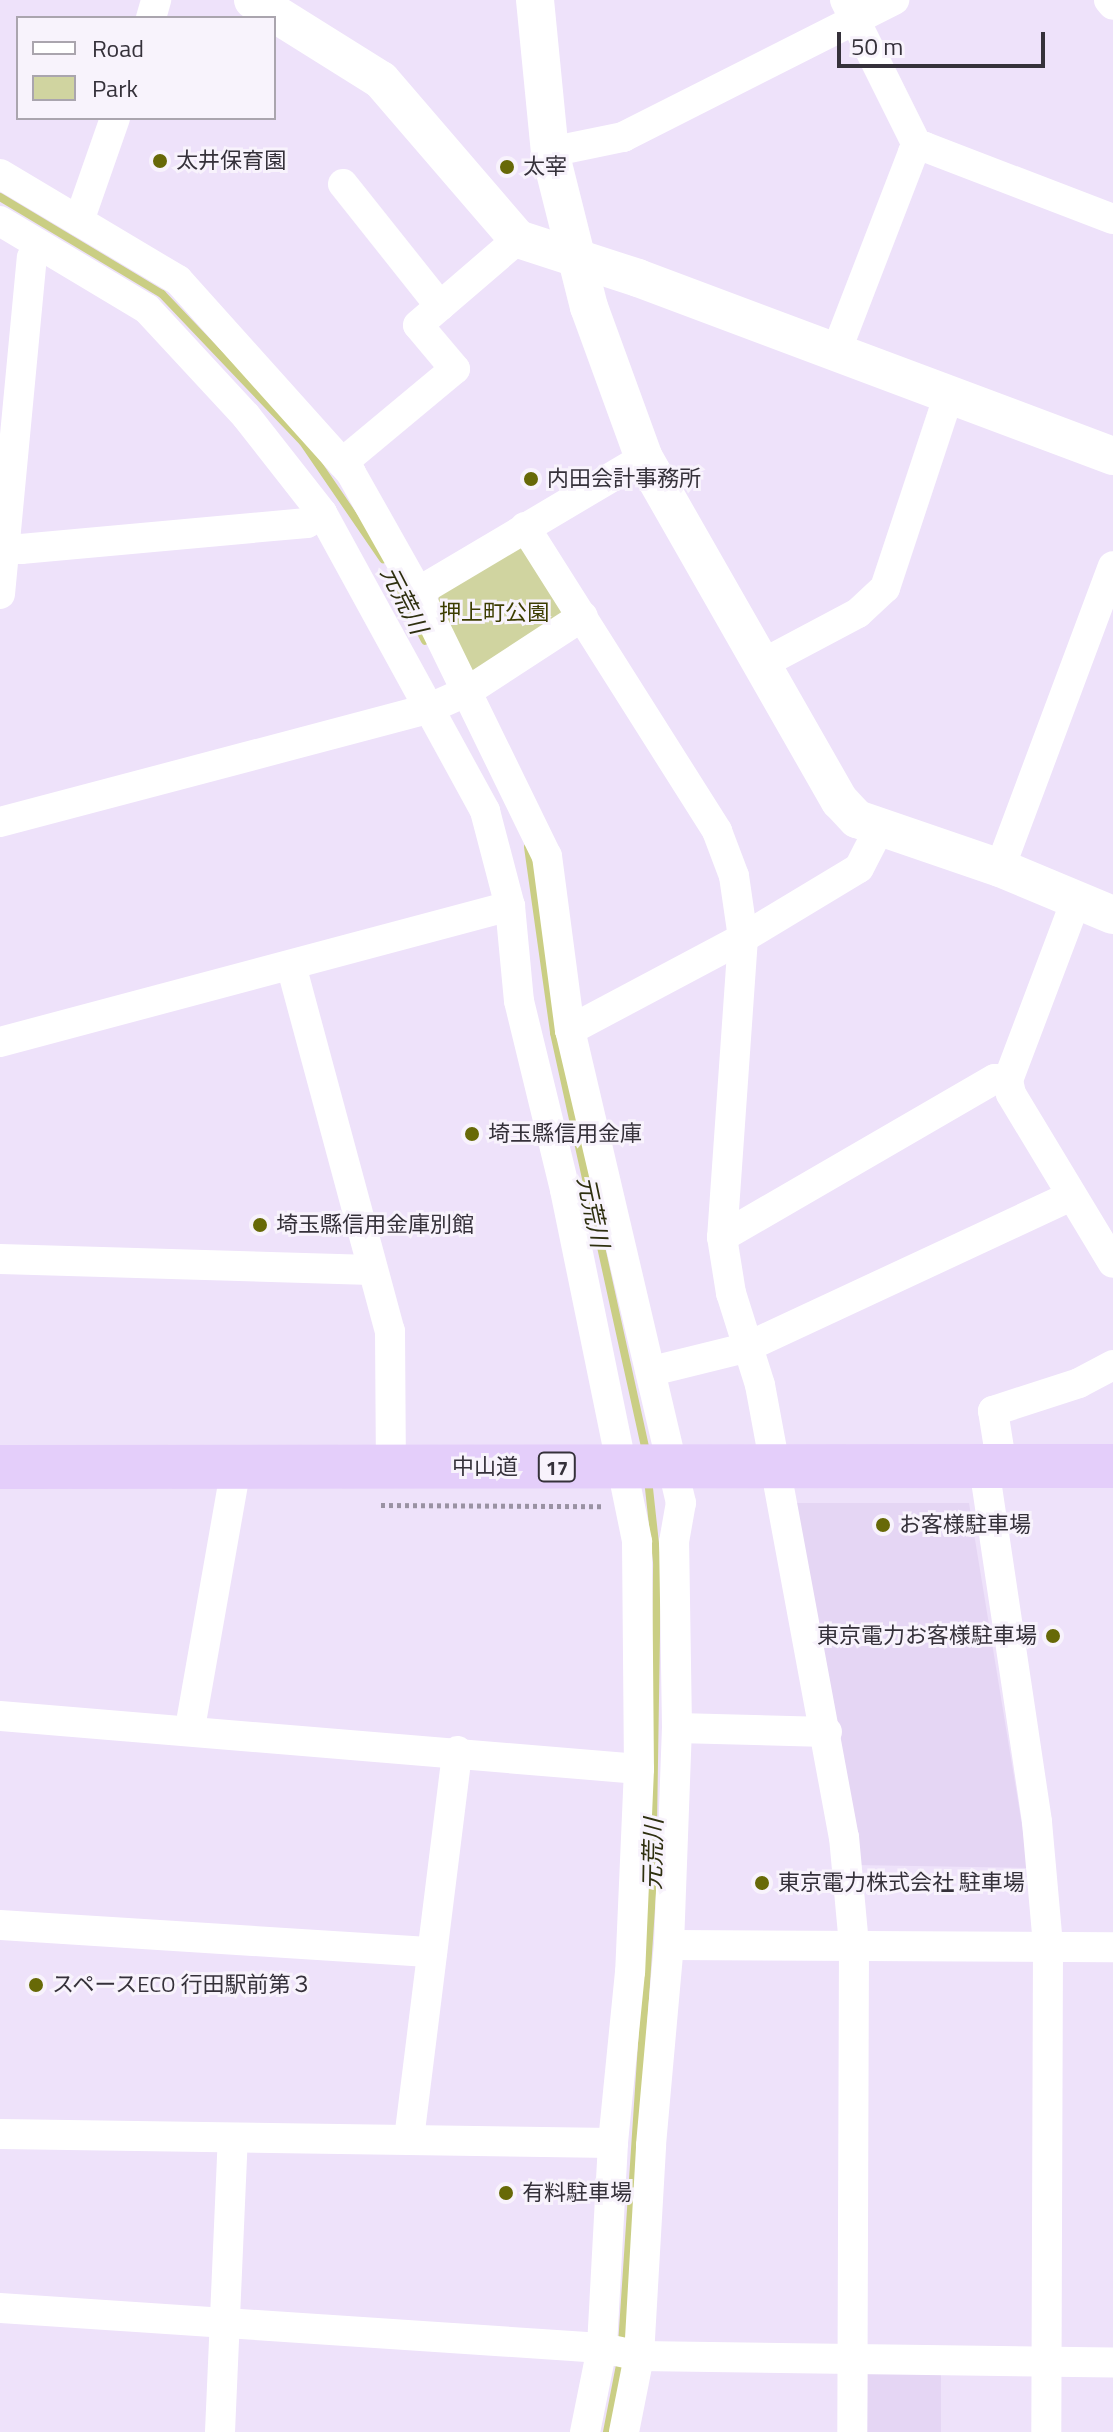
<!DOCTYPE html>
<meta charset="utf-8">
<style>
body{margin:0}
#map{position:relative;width:1113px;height:2432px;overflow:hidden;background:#eee2fa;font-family:"Titillium Web","Noto Sans JP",sans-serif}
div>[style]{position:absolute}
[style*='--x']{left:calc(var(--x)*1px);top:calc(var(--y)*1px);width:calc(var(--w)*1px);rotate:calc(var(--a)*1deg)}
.built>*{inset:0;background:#e5d6f4}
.green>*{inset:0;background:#d0d4a0}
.stream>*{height:8px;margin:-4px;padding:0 4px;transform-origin:4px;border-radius:4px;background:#cace84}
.path>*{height:5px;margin-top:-2.5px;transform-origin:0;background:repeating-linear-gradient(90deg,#9a92a3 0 4px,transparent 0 8px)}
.minor>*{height:30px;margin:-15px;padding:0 15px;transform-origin:15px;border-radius:15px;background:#fff}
.tertiary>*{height:38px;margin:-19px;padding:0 19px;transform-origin:19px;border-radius:19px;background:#fff}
.trunk>*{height:44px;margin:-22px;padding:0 22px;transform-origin:22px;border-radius:22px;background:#e4cefa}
.dots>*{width:22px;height:22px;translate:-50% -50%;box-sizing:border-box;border:4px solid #f8f3fc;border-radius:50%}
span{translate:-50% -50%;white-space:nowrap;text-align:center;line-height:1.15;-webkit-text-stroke:6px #f8f3fc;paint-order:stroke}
.shield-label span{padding:2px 6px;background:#f8f3fc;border:2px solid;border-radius:6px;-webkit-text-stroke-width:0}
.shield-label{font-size:20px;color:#35313a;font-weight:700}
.poi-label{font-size:22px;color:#35313a}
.left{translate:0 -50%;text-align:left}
.right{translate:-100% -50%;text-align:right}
.park-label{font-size:22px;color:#3c3d01}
.street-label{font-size:22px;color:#35313a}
.water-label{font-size:24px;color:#2e2f0f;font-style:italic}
.legend{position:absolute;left:16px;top:16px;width:260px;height:104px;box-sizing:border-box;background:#f8f3fc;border:2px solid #aaa5ae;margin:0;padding:10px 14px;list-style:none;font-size:24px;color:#35313a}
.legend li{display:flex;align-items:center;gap:16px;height:40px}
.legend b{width:40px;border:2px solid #aaa5ae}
.scale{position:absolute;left:837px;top:32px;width:208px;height:36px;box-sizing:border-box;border:4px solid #35313a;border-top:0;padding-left:10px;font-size:24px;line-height:28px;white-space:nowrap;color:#35313a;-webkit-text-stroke:6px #f8f3fc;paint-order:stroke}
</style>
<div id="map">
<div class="built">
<i style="clip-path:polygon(789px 1503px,969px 1503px,1029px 1868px,855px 1865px)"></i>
<i style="clip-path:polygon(941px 2370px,941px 2432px,867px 2432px,868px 2371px)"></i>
</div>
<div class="green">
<i style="clip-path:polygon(525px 544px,569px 612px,472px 675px,437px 607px,439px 596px)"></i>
</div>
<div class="stream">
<i style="--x:0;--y:197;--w:189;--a:30.9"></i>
<i style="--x:162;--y:294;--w:204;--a:46.4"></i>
<i style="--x:303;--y:442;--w:142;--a:55.6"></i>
<i style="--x:395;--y:582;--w:66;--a:63"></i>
<i style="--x:528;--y:847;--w:188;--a:82"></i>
<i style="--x:554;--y:1033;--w:430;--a:77.6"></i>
<i style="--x:607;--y:2432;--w:73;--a:-79"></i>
<i style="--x:621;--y:2360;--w:472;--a:-86.2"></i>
<i style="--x:652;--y:1889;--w:327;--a:-89.1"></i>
<i style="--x:657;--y:1562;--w:83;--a:-96.2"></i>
</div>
<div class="path">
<i style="--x:381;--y:1505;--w:222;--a:0.3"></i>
</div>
<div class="minor">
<i style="--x:845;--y:0;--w:166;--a:63.6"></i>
<i style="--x:1109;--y:0;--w:6;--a:51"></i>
<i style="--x:151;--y:18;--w:19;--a:-74"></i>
<i style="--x:550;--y:152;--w:75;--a:-11.6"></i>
<i style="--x:623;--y:137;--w:304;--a:-26.8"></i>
<i style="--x:0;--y:174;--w:207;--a:30.8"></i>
<i style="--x:178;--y:280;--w:259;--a:48.1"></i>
<i style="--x:351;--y:473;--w:137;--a:60.6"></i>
<i style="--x:418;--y:592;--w:294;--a:64"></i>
<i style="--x:547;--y:856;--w:176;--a:82.5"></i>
<i style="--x:343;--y:184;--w:156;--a:51.5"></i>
<i style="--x:0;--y:221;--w:171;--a:30.9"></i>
<i style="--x:147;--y:309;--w:146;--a:47.2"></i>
<i style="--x:246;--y:416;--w:123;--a:51.9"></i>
<i style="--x:322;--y:513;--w:340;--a:61.3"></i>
<i style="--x:485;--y:811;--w:98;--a:75.3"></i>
<i style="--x:510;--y:906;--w:95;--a:84.6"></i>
<i style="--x:519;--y:1001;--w:195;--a:76.3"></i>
<i style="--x:565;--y:1190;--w:359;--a:78.4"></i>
<i style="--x:637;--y:1542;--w:227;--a:89.5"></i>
<i style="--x:639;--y:1769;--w:203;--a:92.5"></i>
<i style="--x:630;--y:1972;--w:172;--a:95.7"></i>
<i style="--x:613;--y:2143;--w:205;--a:93.1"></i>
<i style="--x:602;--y:2348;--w:86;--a:101.4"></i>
<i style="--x:79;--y:221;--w:109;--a:-70.7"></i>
<i style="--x:836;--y:352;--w:214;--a:-68.9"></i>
<i style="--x:913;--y:152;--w:13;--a:-23"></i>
<i style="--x:925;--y:147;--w:201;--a:21"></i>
<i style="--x:342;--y:463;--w:147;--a:-39.8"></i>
<i style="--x:455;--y:369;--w:57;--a:-130.1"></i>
<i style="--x:418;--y:325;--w:132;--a:-40.7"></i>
<i style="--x:525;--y:527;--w:360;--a:57.7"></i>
<i style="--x:717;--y:831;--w:48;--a:69.3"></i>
<i style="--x:734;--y:876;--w:63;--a:81.7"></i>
<i style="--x:743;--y:938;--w:300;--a:94"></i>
<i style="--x:722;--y:1237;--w:57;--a:80.9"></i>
<i style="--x:731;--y:1293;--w:96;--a:72.5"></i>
<i style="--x:760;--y:1385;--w:460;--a:79.5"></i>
<i style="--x:844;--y:1837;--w:107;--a:84.7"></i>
<i style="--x:854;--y:1944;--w:488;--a:90.2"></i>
<i style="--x:0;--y:545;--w:21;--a:11"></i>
<i style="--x:21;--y:549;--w:287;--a:-5.2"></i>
<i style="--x:307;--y:523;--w:18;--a:-34"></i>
<i style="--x:418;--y:592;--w:263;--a:-30.7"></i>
<i style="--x:0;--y:594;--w:338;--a:-84.6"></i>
<i style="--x:32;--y:258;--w:15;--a:-53"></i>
<i style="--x:760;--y:665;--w:111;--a:-28"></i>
<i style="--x:858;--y:613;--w:37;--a:-43"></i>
<i style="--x:885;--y:588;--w:203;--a:-71.7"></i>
<i style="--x:0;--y:822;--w:445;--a:-14.8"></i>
<i style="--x:430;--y:708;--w:42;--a:-24.1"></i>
<i style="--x:468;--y:691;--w:137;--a:-33.1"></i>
<i style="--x:1000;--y:868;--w:322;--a:-69.5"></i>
<i style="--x:1075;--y:903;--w:189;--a:110.7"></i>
<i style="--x:1008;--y:1080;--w:14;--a:78"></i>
<i style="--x:1011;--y:1094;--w:197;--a:58.9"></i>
<i style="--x:291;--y:965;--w:379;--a:74.9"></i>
<i style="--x:390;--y:1331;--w:136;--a:89.6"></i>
<i style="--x:0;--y:1042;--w:528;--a:-14.93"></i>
<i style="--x:722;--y:1237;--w:315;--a:-30.1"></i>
<i style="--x:995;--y:1079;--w:13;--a:4"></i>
<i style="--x:0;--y:1259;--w:372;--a:1.7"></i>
<i style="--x:652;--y:1371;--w:96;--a:-13.9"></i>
<i style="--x:745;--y:1348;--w:360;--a:-25"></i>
<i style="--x:984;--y:1467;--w:359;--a:81.5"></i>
<i style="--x:1037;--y:1822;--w:124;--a:84.9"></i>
<i style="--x:1048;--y:1946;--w:486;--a:90.2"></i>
<i style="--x:1002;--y:1467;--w:57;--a:-99.1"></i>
<i style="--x:993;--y:1411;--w:90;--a:-18"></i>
<i style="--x:1079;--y:1383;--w:38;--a:-28"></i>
<i style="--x:0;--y:1716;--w:641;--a:4.74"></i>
<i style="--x:190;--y:1728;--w:265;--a:-80"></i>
<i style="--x:677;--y:1728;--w:150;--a:1.5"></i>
<i style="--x:0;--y:1925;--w:433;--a:3.6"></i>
<i style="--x:669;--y:1945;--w:444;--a:0.3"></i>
<i style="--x:0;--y:2134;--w:613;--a:0.84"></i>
<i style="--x:409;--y:2139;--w:391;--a:-82.9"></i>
<i style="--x:0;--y:2308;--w:603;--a:3.8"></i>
<i style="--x:602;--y:2348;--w:38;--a:12"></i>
<i style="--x:639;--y:2356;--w:474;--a:0.8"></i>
<i style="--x:220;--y:2432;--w:293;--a:-87.5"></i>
<i style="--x:624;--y:2432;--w:77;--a:-78.8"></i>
<i style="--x:639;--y:2356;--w:211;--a:-86.7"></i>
<i style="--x:651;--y:2145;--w:201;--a:-84.9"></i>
<i style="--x:669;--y:1945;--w:217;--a:-87.9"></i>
<i style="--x:677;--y:1728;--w:186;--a:-90.9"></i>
<i style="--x:674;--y:1542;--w:40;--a:-80"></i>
<i style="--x:681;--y:1503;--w:486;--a:-103.2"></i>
<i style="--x:570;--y:1030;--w:196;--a:-28"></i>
<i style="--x:743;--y:938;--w:135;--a:-31.1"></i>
<i style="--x:859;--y:868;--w:46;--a:-62.9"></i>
</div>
<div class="tertiary">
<i style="--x:253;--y:0;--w:151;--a:32"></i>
<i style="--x:381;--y:80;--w:210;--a:49.3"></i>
<i style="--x:518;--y:239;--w:126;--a:18"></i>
<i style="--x:638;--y:278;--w:507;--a:20.54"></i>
<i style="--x:535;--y:0;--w:153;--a:84.4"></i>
<i style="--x:550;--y:152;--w:160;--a:75.9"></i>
<i style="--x:589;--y:307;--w:161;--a:70"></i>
<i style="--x:644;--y:458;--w:395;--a:60.3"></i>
<i style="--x:840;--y:801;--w:25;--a:47"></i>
<i style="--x:857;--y:819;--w:151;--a:18.9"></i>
<i style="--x:1000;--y:868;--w:122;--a:22.6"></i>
</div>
<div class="trunk">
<i style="--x:0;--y:1467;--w:1113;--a:-0.05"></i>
</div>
<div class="dots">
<i style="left:160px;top:161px;background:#676907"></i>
<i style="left:507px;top:167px;background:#676907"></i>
<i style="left:531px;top:479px;background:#676907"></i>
<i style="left:472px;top:1134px;background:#676907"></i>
<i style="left:260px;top:1225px;background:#676907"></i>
<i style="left:883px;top:1525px;background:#676907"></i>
<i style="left:1053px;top:1636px;background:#676907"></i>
<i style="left:762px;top:1883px;background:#676907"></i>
<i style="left:36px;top:1985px;background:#676907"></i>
<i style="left:506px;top:2193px;background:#676907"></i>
</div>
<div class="shield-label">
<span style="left:557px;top:1467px">17</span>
</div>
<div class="poi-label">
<span class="left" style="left:176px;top:161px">太井保育園</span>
<span class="left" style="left:523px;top:167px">太宰</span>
<span class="left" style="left:547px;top:479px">内田会計事務所</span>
<span class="left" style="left:488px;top:1134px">埼玉縣信用金庫</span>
<span class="left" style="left:276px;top:1225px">埼玉縣信用金庫別館</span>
<span class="left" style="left:899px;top:1525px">お客様駐車場</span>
<span class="right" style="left:1037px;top:1636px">東京電力お客様駐車場</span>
<span class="left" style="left:778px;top:1883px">東京電力株式会社 駐車場</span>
<span class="left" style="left:52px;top:1985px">スペースECO 行田駅前第３</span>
<span class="left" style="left:522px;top:2193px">有料駐車場</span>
</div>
<div class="park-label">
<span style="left:494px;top:613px">押上町公園</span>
</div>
<div class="street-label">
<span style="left:485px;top:1467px">中山道</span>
</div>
<div class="water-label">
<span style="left:404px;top:600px;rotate:63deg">元荒川</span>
<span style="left:593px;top:1212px;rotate:78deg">元荒川</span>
<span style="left:653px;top:1854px;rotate:-89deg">元荒川</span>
</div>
<ul class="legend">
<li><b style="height:10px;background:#fff"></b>Road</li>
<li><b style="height:22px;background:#d0d4a0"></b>Park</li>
</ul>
<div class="scale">50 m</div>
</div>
